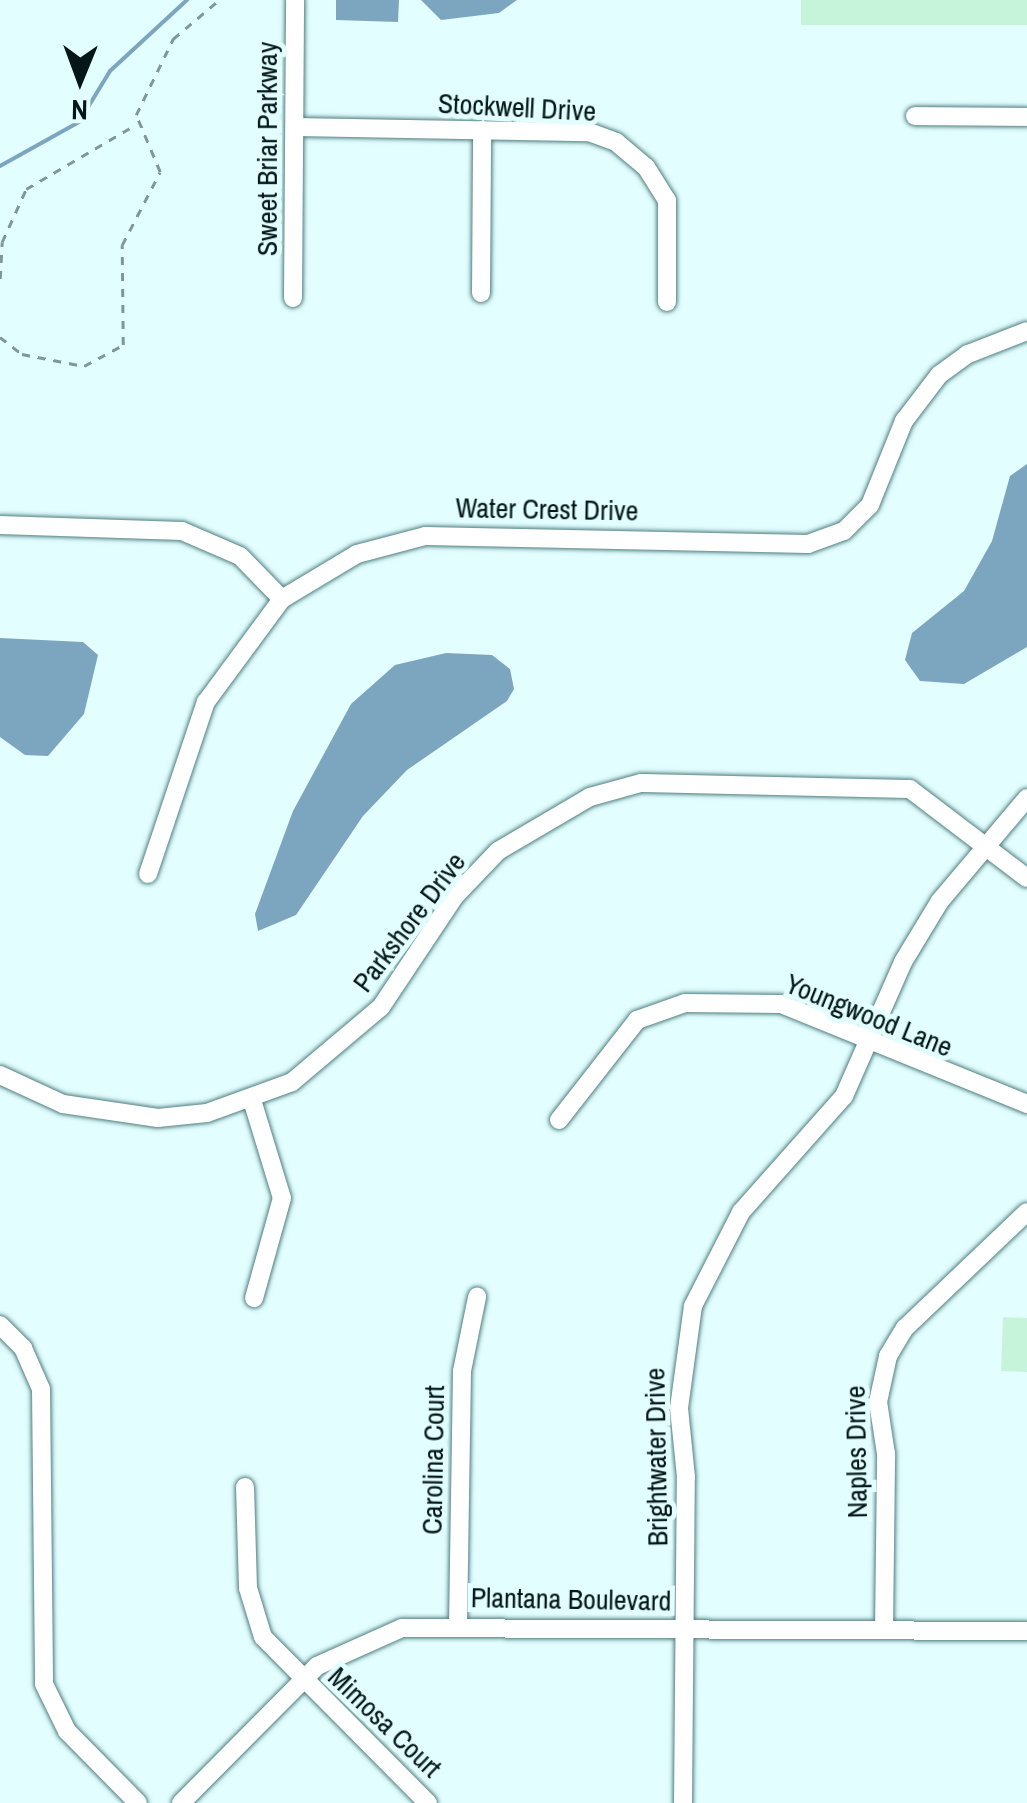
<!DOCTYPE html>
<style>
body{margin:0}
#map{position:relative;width:1027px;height:1803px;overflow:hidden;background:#e2feff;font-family:"Archivo Narrow",sans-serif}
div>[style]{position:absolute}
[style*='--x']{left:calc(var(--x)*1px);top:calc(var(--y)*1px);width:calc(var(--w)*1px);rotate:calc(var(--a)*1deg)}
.green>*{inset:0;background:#c6f4db}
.water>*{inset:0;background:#7ca6bf}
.stream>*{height:4px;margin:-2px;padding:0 2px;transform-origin:2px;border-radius:2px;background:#7ca6bf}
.path>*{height:2.5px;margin-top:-1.25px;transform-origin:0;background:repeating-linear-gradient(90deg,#809798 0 8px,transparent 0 16px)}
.roads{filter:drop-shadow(0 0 2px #507e7f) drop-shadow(0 0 2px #507e7f)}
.minor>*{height:18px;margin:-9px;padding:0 9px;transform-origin:9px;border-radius:9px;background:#fff}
span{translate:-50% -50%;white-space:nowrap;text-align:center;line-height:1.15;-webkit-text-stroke:10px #e2feff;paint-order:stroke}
.street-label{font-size:28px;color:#041617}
.north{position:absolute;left:30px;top:30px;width:100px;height:100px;-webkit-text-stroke:8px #e2feff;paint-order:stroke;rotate:181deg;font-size:28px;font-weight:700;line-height:40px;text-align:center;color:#041617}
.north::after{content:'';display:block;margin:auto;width:35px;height:45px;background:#041617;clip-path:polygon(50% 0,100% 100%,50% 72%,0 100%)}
</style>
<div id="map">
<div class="green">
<i style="clip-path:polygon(801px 0,1027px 0,1027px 25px,801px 25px)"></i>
<i style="clip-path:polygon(1003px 1317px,1027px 1318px,1027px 1372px,1001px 1371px)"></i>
</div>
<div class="water">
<i style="clip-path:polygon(336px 0,399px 0,398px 22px,336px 20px)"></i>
<i style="clip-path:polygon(421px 0,517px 0,499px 13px,441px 20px)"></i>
<i style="clip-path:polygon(1027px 464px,1027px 647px,964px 684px,920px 681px,905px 660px,912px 633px,964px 591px,992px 541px,1010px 476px)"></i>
<i style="clip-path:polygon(0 638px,83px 642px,98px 655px,84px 714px,48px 756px,25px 755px,0 737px)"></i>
<i style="clip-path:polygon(492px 655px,510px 669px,514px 689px,507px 701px,407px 770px,363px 816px,296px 915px,258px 931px,255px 914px,293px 811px,351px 704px,395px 665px,446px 653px)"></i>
</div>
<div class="stream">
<i style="--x:0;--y:166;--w:90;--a:-29.1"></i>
<i style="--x:79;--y:122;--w:60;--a:-58.7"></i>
<i style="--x:110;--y:71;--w:105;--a:-42.7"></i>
</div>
<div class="path">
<i style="--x:0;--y:279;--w:37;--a:-87"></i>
<i style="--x:2;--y:242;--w:58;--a:-65.6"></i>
<i style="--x:26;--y:189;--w:126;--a:-30.4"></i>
<i style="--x:0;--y:337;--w:28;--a:38"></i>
<i style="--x:22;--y:354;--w:63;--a:11"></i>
<i style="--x:84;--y:366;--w:44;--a:-28.3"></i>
<i style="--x:123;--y:345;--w:100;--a:-90.6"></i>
<i style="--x:122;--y:245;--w:82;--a:-62.5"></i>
<i style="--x:160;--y:172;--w:62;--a:-112.8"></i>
<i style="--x:136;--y:115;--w:85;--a:-64"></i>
<i style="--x:173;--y:39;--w:60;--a:-40.3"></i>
</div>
<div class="roads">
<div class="minor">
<i style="--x:915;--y:116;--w:112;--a:0.5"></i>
<i style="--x:295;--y:127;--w:294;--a:1"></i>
<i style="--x:589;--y:132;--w:29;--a:20"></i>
<i style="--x:616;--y:142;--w:39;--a:40"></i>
<i style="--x:646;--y:167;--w:39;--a:58"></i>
<i style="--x:667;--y:200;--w:102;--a:90"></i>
<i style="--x:481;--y:293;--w:163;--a:-89.6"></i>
<i style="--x:293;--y:298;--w:298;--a:-89.6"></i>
<i style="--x:0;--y:525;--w:182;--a:1.9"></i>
<i style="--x:182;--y:531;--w:63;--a:23.3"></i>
<i style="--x:240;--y:556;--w:60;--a:45.7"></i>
<i style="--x:282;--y:599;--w:87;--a:-31"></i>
<i style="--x:357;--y:554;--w:70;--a:-14.8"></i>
<i style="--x:425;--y:536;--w:383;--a:1.2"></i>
<i style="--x:808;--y:544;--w:38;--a:-20"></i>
<i style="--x:844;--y:531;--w:37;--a:-45"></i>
<i style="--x:870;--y:505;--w:91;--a:-68"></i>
<i style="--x:904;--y:421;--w:58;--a:-52.7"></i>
<i style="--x:939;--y:375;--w:36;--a:-36"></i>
<i style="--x:968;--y:354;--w:63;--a:-21.3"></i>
<i style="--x:148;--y:874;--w:182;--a:-71.4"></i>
<i style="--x:206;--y:702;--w:128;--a:-53.6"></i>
<i style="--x:0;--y:1075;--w:69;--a:24.7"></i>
<i style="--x:63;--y:1104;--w:96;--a:8.4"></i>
<i style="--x:158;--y:1118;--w:49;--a:-5.8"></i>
<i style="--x:207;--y:1113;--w:90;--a:-20"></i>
<i style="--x:292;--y:1082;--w:116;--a:-40.1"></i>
<i style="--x:381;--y:1007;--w:133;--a:-56.3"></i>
<i style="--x:455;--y:896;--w:62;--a:-46.3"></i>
<i style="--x:498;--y:851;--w:107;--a:-30.4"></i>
<i style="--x:590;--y:797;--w:53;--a:-15.4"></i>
<i style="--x:641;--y:783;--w:269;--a:1.3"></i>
<i style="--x:910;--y:789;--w:147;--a:37.3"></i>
<i style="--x:252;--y:1100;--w:102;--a:73"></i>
<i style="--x:282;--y:1198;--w:104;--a:105.6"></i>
<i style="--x:559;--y:1120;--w:127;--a:-52"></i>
<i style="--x:637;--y:1020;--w:51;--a:-19.5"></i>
<i style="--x:685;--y:1003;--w:96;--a:0.6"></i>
<i style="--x:781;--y:1004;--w:266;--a:22.1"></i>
<i style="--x:0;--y:1325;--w:33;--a:45"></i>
<i style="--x:23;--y:1348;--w:45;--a:66.3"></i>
<i style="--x:41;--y:1389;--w:295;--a:89.4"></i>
<i style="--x:44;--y:1684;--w:52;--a:63.9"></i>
<i style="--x:67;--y:1731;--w:101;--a:45.4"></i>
<i style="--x:245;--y:1487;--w:101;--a:88.3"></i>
<i style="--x:248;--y:1588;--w:51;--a:73"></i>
<i style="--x:263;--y:1637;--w:234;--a:45.2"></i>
<i style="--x:458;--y:1626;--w:255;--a:-89.1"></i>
<i style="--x:462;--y:1371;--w:76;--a:-78.5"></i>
<i style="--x:884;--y:1629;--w:175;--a:-89.3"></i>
<i style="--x:886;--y:1454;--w:53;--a:-98.7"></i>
<i style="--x:878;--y:1402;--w:47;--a:-77.7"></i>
<i style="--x:888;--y:1356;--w:33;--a:-59"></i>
<i style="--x:905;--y:1328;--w:168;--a:-43.6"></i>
<i style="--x:181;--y:1803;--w:193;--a:-45.2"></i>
<i style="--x:317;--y:1666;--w:93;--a:-24.1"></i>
<i style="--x:402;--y:1628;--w:625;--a:0.28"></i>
<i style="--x:683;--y:1803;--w:326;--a:-89.5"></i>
<i style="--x:686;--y:1477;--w:69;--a:-95.8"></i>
<i style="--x:679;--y:1408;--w:103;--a:-82.2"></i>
<i style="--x:693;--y:1306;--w:106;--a:-62.9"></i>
<i style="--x:741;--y:1212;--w:155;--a:-48.4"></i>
<i style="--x:844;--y:1096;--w:146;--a:-66.2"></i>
<i style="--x:903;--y:962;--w:71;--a:-58.8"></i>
<i style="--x:940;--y:901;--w:135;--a:-49.8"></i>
</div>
</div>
<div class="street-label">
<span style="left:517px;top:107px;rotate:3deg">Stockwell Drive</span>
<span style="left:267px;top:149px;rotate:-90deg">Sweet Briar Parkway</span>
<span style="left:547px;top:509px;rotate:1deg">Water Crest Drive</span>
<span style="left:409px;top:922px;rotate:-53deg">Parkshore Drive</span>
<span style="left:869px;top:1015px;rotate:22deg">Youngwood Lane</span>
<span style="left:856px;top:1452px;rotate:-91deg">Naples Drive</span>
<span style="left:656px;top:1457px;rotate:-91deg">Brightwater Drive</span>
<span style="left:433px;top:1460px;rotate:-89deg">Carolina Court</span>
<span style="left:571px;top:1599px;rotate:1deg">Plantana Boulevard</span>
<span style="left:385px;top:1722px;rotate:44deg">Mimosa Court</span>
</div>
<div class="north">N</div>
</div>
